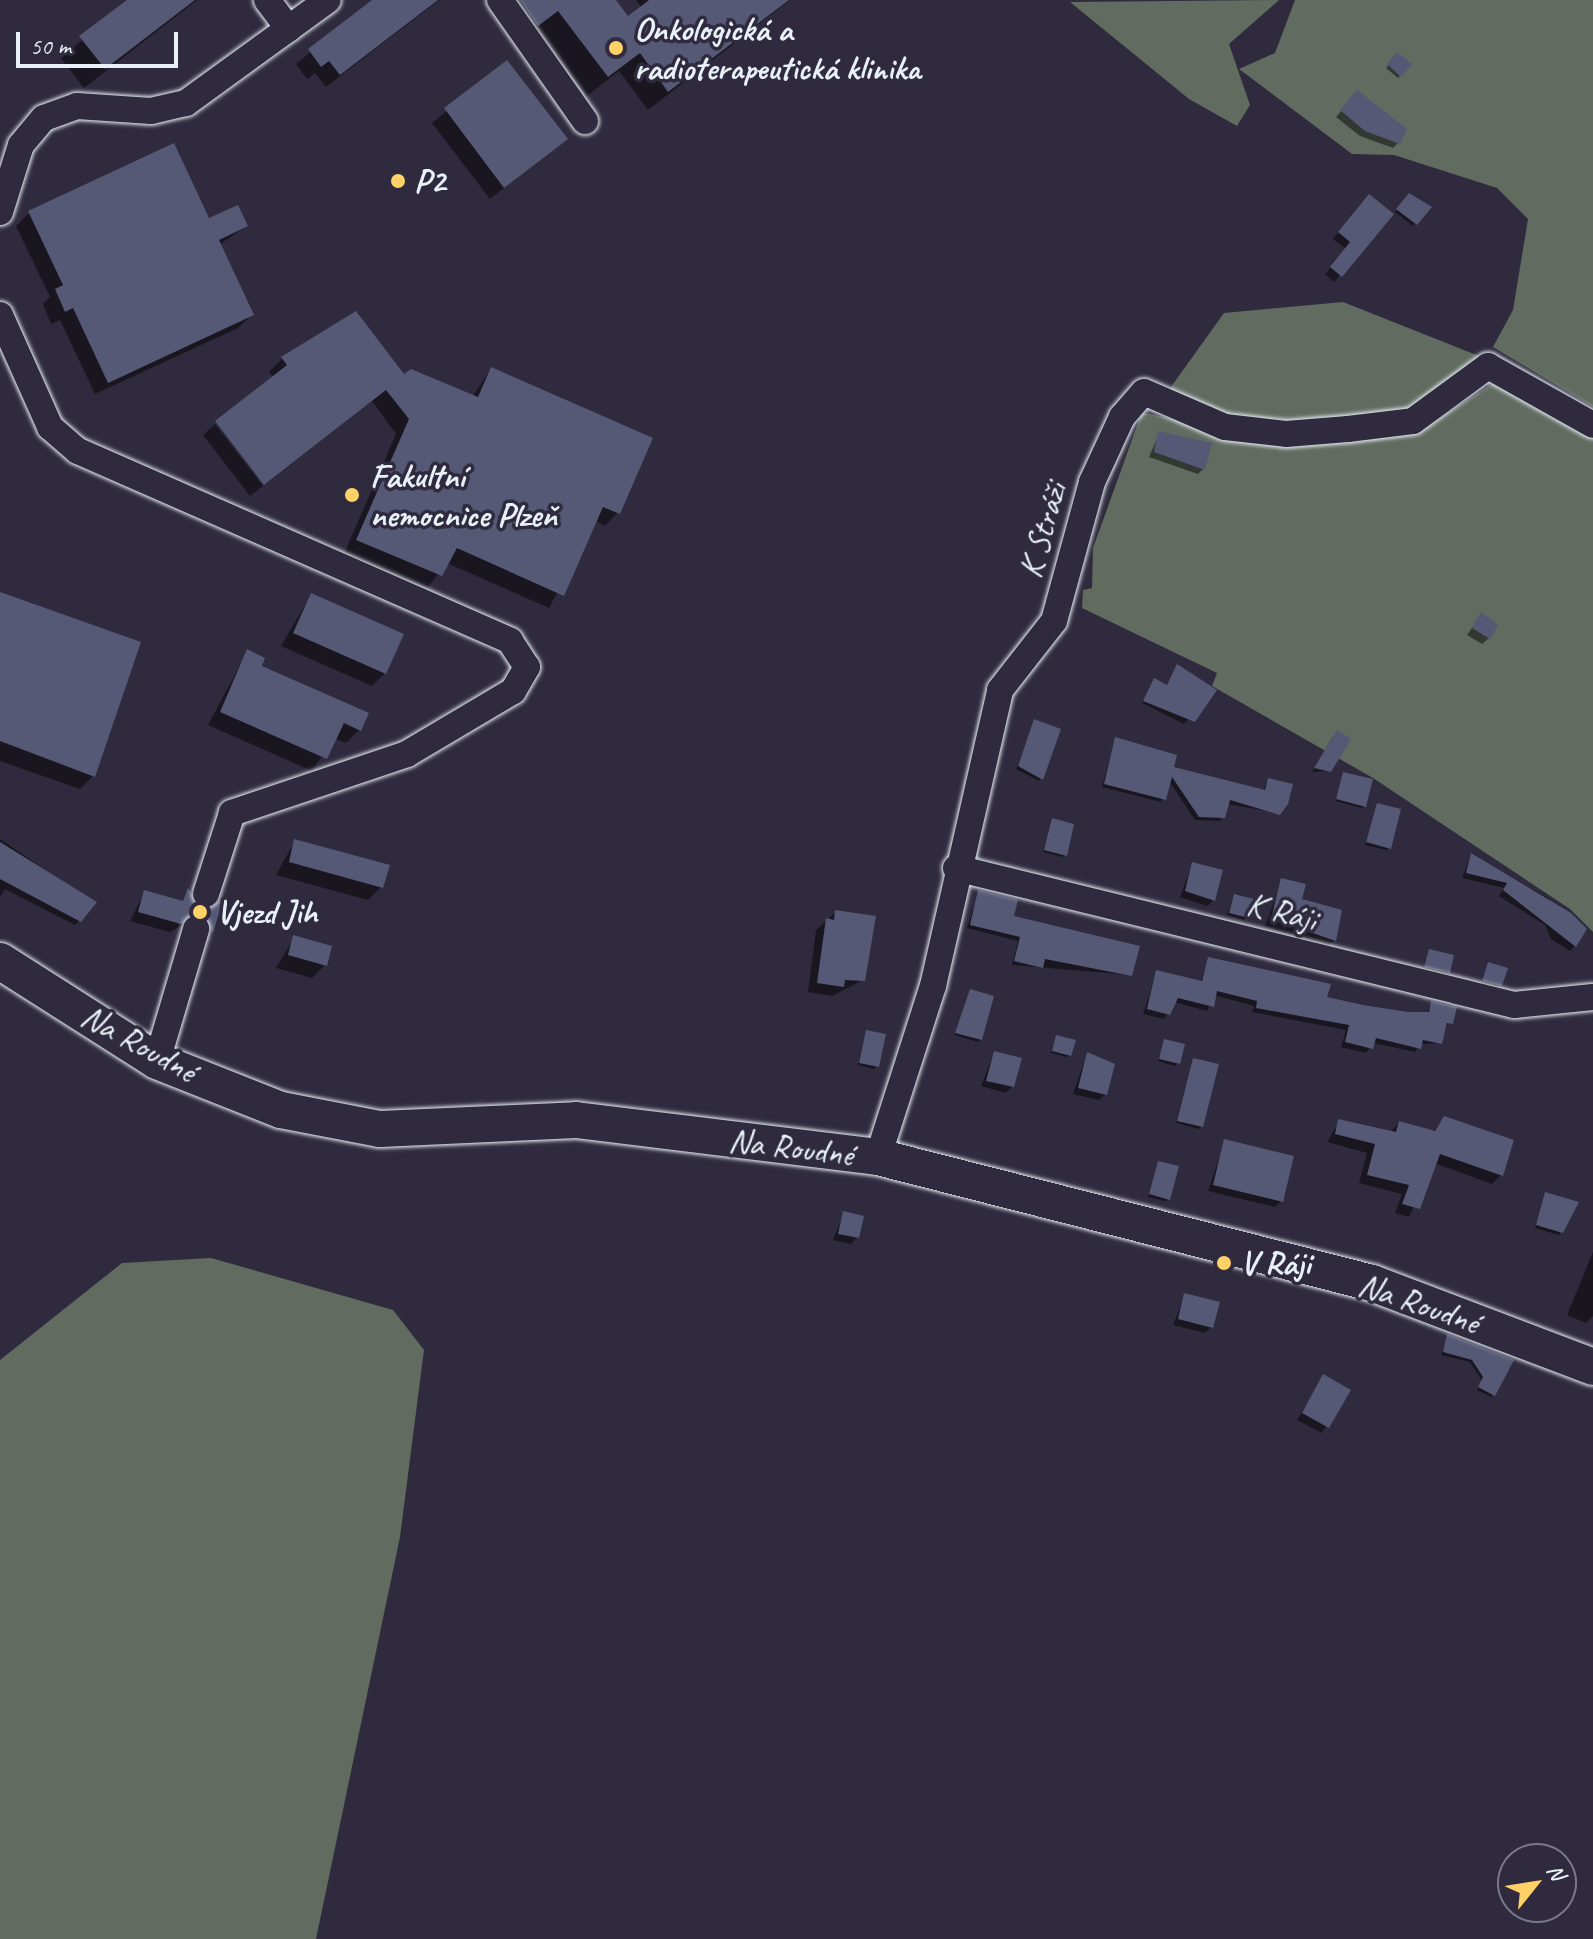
<!DOCTYPE html>
<meta charset="utf-8">
<style>
body{margin:0}
#map{position:relative;width:1593px;height:1939px;overflow:hidden;background:#2f2a3d;font-family:Caveat,sans-serif}
div>[style]{position:absolute}
[style*='--x']{left:calc(var(--x)*1px);top:calc(var(--y)*1px);width:calc(var(--w)*1px);rotate:calc(var(--a)*1deg)}
.green>*{inset:0;background:#616b5f}
.shadow>*{inset:0;background:#0007}
.building>*{inset:0;background:#565976}
.roads{filter:drop-shadow(0 0 2px #e8f1f8) drop-shadow(0 0 2px #e8f1f8)}
.street>*{height:26px;margin:-13px;padding:0 13px;transform-origin:13px;border-radius:13px;background:#2f2a3d}
.secondary>*{height:36px;margin:-18px;padding:0 18px;transform-origin:18px;border-radius:18px;background:#2f2a3d}
.dots>*{width:22px;height:22px;translate:-50% -50%;box-sizing:border-box;border:4px solid #2f2a3d;border-radius:50%}
span{translate:-50% -50%;white-space:nowrap;text-align:center;line-height:1.15;-webkit-text-stroke:7px #2f2a3d;paint-order:stroke}
.poi-label{font-size:34px;color:#e8f1f8;font-weight:700}
.left{translate:0 -50%;text-align:left}
.street-label{font-size:34px;color:#e8f1f8}
.north{position:absolute;left:1497px;top:1843px;width:80px;height:80px;box-sizing:border-box;background:#2f2a3d;border:2px solid #797a88;border-radius:50%;rotate:60deg;font-size:22px;font-weight:700;line-height:32px;text-align:center;color:#e8f1f8}
.north::after{content:'';display:block;margin:auto;width:28px;height:36px;background:#ffd166;clip-path:polygon(50% 0,100% 100%,50% 72%,0 100%)}
.scale{position:absolute;left:16px;top:32px;width:162px;height:36px;box-sizing:border-box;border:4px solid #e8f1f8;border-top:0;padding-left:10px;font-size:24px;line-height:28px;white-space:nowrap;color:#e8f1f8;-webkit-text-stroke:6px #2f2a3d;paint-order:stroke}
</style>
<div id="map">
<div class="green">
<i style="clip-path:polygon(1279px 0,1229px 44px,1250px 105px,1237px 126px,1189px 99px,1070px 2px)"></i>
<i style="clip-path:polygon(1295px 0,1593px 0,1593px 407px,1493px 347px,1513px 310px,1528px 219px,1497px 188px,1394px 155px,1352px 154px,1239px 69px,1275px 53px)"></i>
<i style="clip-path:polygon(1343px 302px,1479px 356px,1472px 375px,1398px 414px,1293px 428px,1203px 413px,1168px 391px,1224px 313px)"></i>
<i style="clip-path:polygon(1498px 380px,1593px 434px,1593px 932px,1570px 909px,1373px 778px,1212px 686px,1217px 673px,1082px 608px,1083px 590px,1092px 588px,1093px 548px,1142px 412px,1292px 447px,1419px 432px)"></i>
<i style="clip-path:polygon(211px 1258px,393px 1310px,424px 1350px,400px 1537px,316px 1939px,0 1939px,0 1360px,122px 1263px)"></i>
</div>
<div class="shadow">
<i style="clip-path:polygon(130px 0,197px 0,84px 88px,61px 58px)"></i>
<i style="clip-path:polygon(375px 0,439px 0,326px 87px,315px 73px,307px 79px,296px 64px)"></i>
<i style="clip-path:polygon(496px 0,614px 0,628px 19px,642px 8px,636px 0,790px 0,648px 110px,619px 71px,587px 96px,537px 30px,517px 44px,489px 7px)"></i>
<i style="clip-path:polygon(1397px 55px,1409px 65px,1398px 78px,1386px 68px)"></i>
<i style="clip-path:polygon(507px 63px,565px 139px,490px 199px,432px 123px)"></i>
<i style="clip-path:polygon(1352px 98px,1398px 143px,1393px 148px,1360px 136px,1336px 117px)"></i>
<i style="clip-path:polygon(1410px 195px,1429px 208px,1413px 226px,1395px 212px)"></i>
<i style="clip-path:polygon(1363px 203px,1391px 215px,1334px 282px,1325px 274px,1346px 249px,1333px 239px)"></i>
<i style="clip-path:polygon(30px 212px,246px 226px,219px 245px,252px 315px,238px 328px,95px 394px,60px 320px,51px 324px,43px 304px,50px 297px,16px 226px)"></i>
<i style="clip-path:polygon(355px 314px,404px 377px,472px 397px,491px 369px,618px 512px,605px 526px,595px 521px,549px 608px,447px 563px,427px 588px,344px 554px,396px 434px,372px 401px,266px 484px,218px 421px,274px 378px,269px 372px,282px 359px)"></i>
<i style="clip-path:polygon(215px 424px,263px 486px,250px 496px,203px 435px)"></i>
<i style="clip-path:polygon(1159px 434px,1203px 469px,1198px 474px,1149px 457px)"></i>
<i style="clip-path:polygon(0 594px,93px 776px,80px 789px,0 761px)"></i>
<i style="clip-path:polygon(311px 595px,385px 673px,372px 686px,281px 646px)"></i>
<i style="clip-path:polygon(1481px 615px,1489px 638px,1482px 644px,1467px 635px)"></i>
<i style="clip-path:polygon(247px 652px,259px 667px,366px 714px,359px 730px,346px 743px,334px 738px,312px 771px,208px 725px)"></i>
<i style="clip-path:polygon(1177px 667px,1214px 690px,1184px 724px,1142px 703px,1152px 683px,1166px 686px)"></i>
<i style="clip-path:polygon(1035px 722px,1041px 779px,1039px 781px,1016px 769px)"></i>
<i style="clip-path:polygon(1333px 736px,1330px 771px,1312px 772px)"></i>
<i style="clip-path:polygon(1115px 739px,1172px 768px,1263px 791px,1268px 780px,1279px 813px,1227px 804px,1220px 821px,1195px 820px,1169px 781px,1161px 802px,1102px 787px)"></i>
<i style="clip-path:polygon(1343px 774px,1365px 806px,1362px 808px,1335px 801px)"></i>
<i style="clip-path:polygon(1377px 805px,1389px 848px,1386px 850px,1365px 845px)"></i>
<i style="clip-path:polygon(1053px 820px,1065px 855px,1062px 857px,1043px 852px)"></i>
<i style="clip-path:polygon(0 839px,94px 903px,75px 925px,5px 889px,0 897px)"></i>
<i style="clip-path:polygon(295px 841px,381px 887px,368px 900px,276px 875px)"></i>
<i style="clip-path:polygon(1471px 855px,1546px 897px,1585px 929px,1574px 946px,1570px 951px,1551px 939px,1545px 925px,1499px 896px,1504px 888px,1462px 878px)"></i>
<i style="clip-path:polygon(1192px 865px,1214px 900px,1207px 906px,1180px 897px)"></i>
<i style="clip-path:polygon(1282px 881px,1335px 940px,1327px 947px,1265px 926px)"></i>
<i style="clip-path:polygon(190px 892px,201px 912px,220px 903px,203px 941px,190px 921px,170px 932px,130px 921px,144px 893px,181px 903px)"></i>
<i style="clip-path:polygon(979px 892px,1011px 917px,1131px 975px,1012px 965px,1018px 941px,967px 928px)"></i>
<i style="clip-path:polygon(1234px 896px,1247px 917px,1244px 920px,1227px 915px)"></i>
<i style="clip-path:polygon(836px 912px,863px 980px,832px 996px,808px 992px,816px 930px)"></i>
<i style="clip-path:polygon(294px 938px,325px 965px,312px 978px,276px 968px)"></i>
<i style="clip-path:polygon(1429px 951px,1448px 972px,1446px 974px,1423px 969px)"></i>
<i style="clip-path:polygon(1209px 960px,1325px 999px,1408px 1014px,1426px 1014px,1432px 1003px,1454px 1009px,1440px 1043px,1420px 1044px,1415px 1052px,1373px 1043px,1366px 1053px,1341px 1047px,1346px 1030px,1252px 1012px,1254px 1006px,1214px 995px,1207px 1011px,1174px 1002px,1164px 1019px,1143px 1014px,1157px 972px,1200px 982px)"></i>
<i style="clip-path:polygon(1488px 964px,1500px 985px,1498px 987px,1481px 983px)"></i>
<i style="clip-path:polygon(971px 992px,981px 1039px,978px 1042px,954px 1035px)"></i>
<i style="clip-path:polygon(866px 1032px,877px 1066px,874px 1069px,858px 1065px)"></i>
<i style="clip-path:polygon(1057px 1037px,1070px 1055px,1067px 1057px,1051px 1053px)"></i>
<i style="clip-path:polygon(1165px 1041px,1178px 1063px,1175px 1066px,1158px 1061px)"></i>
<i style="clip-path:polygon(994px 1053px,1012px 1086px,1006px 1093px,981px 1086px)"></i>
<i style="clip-path:polygon(1087px 1054px,1105px 1094px,1099px 1100px,1073px 1094px)"></i>
<i style="clip-path:polygon(1193px 1060px,1201px 1126px,1199px 1129px,1176px 1123px)"></i>
<i style="clip-path:polygon(1444px 1118px,1501px 1175px,1492px 1184px,1434px 1163px,1409px 1217px,1395px 1213px,1402px 1194px,1359px 1183px,1367px 1153px,1327px 1142px,1339px 1122px,1390px 1132px,1399px 1123px,1432px 1133px)"></i>
<i style="clip-path:polygon(1225px 1141px,1281px 1201px,1275px 1207px,1208px 1191px)"></i>
<i style="clip-path:polygon(1158px 1163px,1168px 1198px,1166px 1201px,1148px 1197px)"></i>
<i style="clip-path:polygon(1546px 1194px,1577px 1203px,1559px 1235px,1535px 1228px)"></i>
<i style="clip-path:polygon(844px 1213px,857px 1237px,851px 1244px,833px 1240px)"></i>
<i style="clip-path:polygon(1593px 1252px,1593px 1316px,1586px 1323px,1567px 1315px)"></i>
<i style="clip-path:polygon(1185px 1295px,1211px 1327px,1205px 1333px,1173px 1325px)"></i>
<i style="clip-path:polygon(1448px 1336px,1512px 1361px,1491px 1397px,1477px 1390px,1482px 1381px,1470px 1362px,1441px 1355px)"></i>
<i style="clip-path:polygon(1324px 1377px,1348px 1391px,1322px 1433px,1297px 1420px)"></i>
</div>
<div class="building">
<i style="clip-path:polygon(127px 0,195px 0,105px 69px,79px 36px)"></i>
<i style="clip-path:polygon(372px 0,438px 0,340px 75px,329px 61px,321px 67px,308px 49px)"></i>
<i style="clip-path:polygon(520px 0,616px 0,628px 16px,649px 0,789px 0,668px 92px,640px 53px,608px 77px,558px 11px,538px 26px)"></i>
<i style="clip-path:polygon(1397px 52px,1412px 64px,1401px 77px,1387px 64px)"></i>
<i style="clip-path:polygon(507px 60px,568px 139px,504px 188px,444px 108px)"></i>
<i style="clip-path:polygon(1357px 90px,1407px 129px,1400px 144px,1365px 131px,1340px 110px)"></i>
<i style="clip-path:polygon(174px 143px,209px 218px,238px 205px,248px 226px,219px 240px,254px 315px,108px 383px,73px 308px,65px 312px,55px 289px,63px 285px,28px 211px)"></i>
<i style="clip-path:polygon(1409px 193px,1432px 207px,1417px 225px,1396px 209px)"></i>
<i style="clip-path:polygon(1369px 194px,1394px 214px,1342px 277px,1330px 267px,1350px 242px,1338px 232px)"></i>
<i style="clip-path:polygon(356px 311px,404px 374px,411px 369px,478px 397px,491px 367px,653px 438px,620px 514px,603px 507px,564px 596px,457px 548px,442px 576px,356px 540px,409px 419px,386px 390px,264px 485px,215px 421px,287px 365px,281px 357px)"></i>
<i style="clip-path:polygon(1158px 431px,1212px 443px,1205px 470px,1154px 452px)"></i>
<i style="clip-path:polygon(0 592px,141px 642px,95px 777px,0 741px)"></i>
<i style="clip-path:polygon(311px 593px,404px 634px,386px 674px,293px 633px)"></i>
<i style="clip-path:polygon(1481px 612px,1498px 625px,1490px 639px,1472px 628px)"></i>
<i style="clip-path:polygon(247px 649px,265px 658px,262px 666px,369px 713px,361px 731px,344px 723px,327px 759px,220px 712px)"></i>
<i style="clip-path:polygon(1177px 664px,1217px 690px,1195px 722px,1143px 701px,1154px 678px,1167px 685px)"></i>
<i style="clip-path:polygon(1034px 719px,1061px 729px,1043px 780px,1018px 766px)"></i>
<i style="clip-path:polygon(1337px 730px,1351px 739px,1331px 772px,1314px 768px)"></i>
<i style="clip-path:polygon(1115px 737px,1177px 755px,1174px 767px,1265px 790px,1268px 778px,1293px 784px,1288px 804px,1280px 815px,1230px 800px,1225px 818px,1199px 817px,1172px 777px,1166px 800px,1104px 784px)"></i>
<i style="clip-path:polygon(1343px 772px,1373px 779px,1366px 807px,1336px 799px)"></i>
<i style="clip-path:polygon(1377px 803px,1401px 809px,1391px 849px,1366px 842px)"></i>
<i style="clip-path:polygon(1052px 818px,1074px 824px,1067px 856px,1044px 850px)"></i>
<i style="clip-path:polygon(294px 839px,390px 865px,383px 888px,289px 862px)"></i>
<i style="clip-path:polygon(0 842px,97px 902px,81px 922px,0 879px)"></i>
<i style="clip-path:polygon(1471px 853px,1571px 913px,1587px 929px,1576px 947px,1503px 890px,1507px 883px,1466px 873px)"></i>
<i style="clip-path:polygon(1192px 862px,1223px 870px,1215px 901px,1185px 891px)"></i>
<i style="clip-path:polygon(1281px 878px,1306px 884px,1302px 899px,1342px 910px,1336px 941px,1271px 919px)"></i>
<i style="clip-path:polygon(188px 888px,202px 909px,223px 899px,213px 933px,200px 914px,181px 924px,138px 912px,144px 890px,183px 901px)"></i>
<i style="clip-path:polygon(978px 890px,1018px 900px,1014px 916px,1140px 946px,1132px 976px,1045px 959px,1043px 968px,1014px 961px,1020px 937px,970px 925px)"></i>
<i style="clip-path:polygon(1234px 894px,1254px 899px,1249px 918px,1229px 913px)"></i>
<i style="clip-path:polygon(835px 910px,876px 916px,865px 981px,845px 980px,844px 987px,817px 983px,826px 918px,834px 920px)"></i>
<i style="clip-path:polygon(293px 935px,332px 946px,327px 966px,288px 955px)"></i>
<i style="clip-path:polygon(1429px 949px,1454px 955px,1450px 973px,1424px 967px)"></i>
<i style="clip-path:polygon(1208px 957px,1331px 984px,1327px 997px,1363px 1005px,1408px 1012px,1429px 1012px,1431px 1001px,1457px 1007px,1453px 1024px,1447px 1023px,1442px 1044px,1423px 1040px,1421px 1049px,1376px 1038px,1373px 1049px,1345px 1042px,1349px 1025px,1256px 1008px,1257px 1001px,1217px 991px,1214px 1007px,1178px 998px,1170px 1015px,1147px 1009px,1156px 970px,1202px 981px)"></i>
<i style="clip-path:polygon(1488px 962px,1508px 968px,1502px 986px,1482px 981px)"></i>
<i style="clip-path:polygon(970px 989px,994px 996px,982px 1040px,955px 1033px)"></i>
<i style="clip-path:polygon(866px 1030px,886px 1034px,879px 1067px,859px 1063px)"></i>
<i style="clip-path:polygon(1056px 1035px,1076px 1040px,1071px 1056px,1052px 1051px)"></i>
<i style="clip-path:polygon(1164px 1039px,1185px 1044px,1180px 1064px,1159px 1059px)"></i>
<i style="clip-path:polygon(994px 1051px,1022px 1058px,1014px 1087px,986px 1081px)"></i>
<i style="clip-path:polygon(1087px 1052px,1115px 1064px,1107px 1095px,1078px 1088px)"></i>
<i style="clip-path:polygon(1193px 1058px,1219px 1064px,1203px 1127px,1177px 1121px)"></i>
<i style="clip-path:polygon(1444px 1116px,1514px 1140px,1503px 1176px,1440px 1154px,1420px 1209px,1402px 1204px,1409px 1185px,1367px 1175px,1375px 1144px,1335px 1134px,1338px 1119px,1396px 1132px,1399px 1121px,1435px 1131px)"></i>
<i style="clip-path:polygon(1224px 1139px,1294px 1156px,1283px 1202px,1213px 1185px)"></i>
<i style="clip-path:polygon(1158px 1161px,1179px 1166px,1170px 1200px,1149px 1194px)"></i>
<i style="clip-path:polygon(1545px 1192px,1579px 1202px,1563px 1233px,1536px 1225px)"></i>
<i style="clip-path:polygon(843px 1211px,864px 1216px,859px 1238px,838px 1234px)"></i>
<i style="clip-path:polygon(1184px 1293px,1220px 1302px,1213px 1328px,1178px 1319px)"></i>
<i style="clip-path:polygon(1447px 1334px,1514px 1360px,1495px 1396px,1478px 1387px,1483px 1377px,1472px 1360px,1443px 1352px)"></i>
<i style="clip-path:polygon(1323px 1374px,1351px 1390px,1329px 1428px,1302px 1413px)"></i>
</div>
<div class="roads">
<div class="street">
<i style="--x:267;--y:0;--w:36;--a:53"></i>
<i style="--x:500;--y:0;--w:148;--a:54.9"></i>
<i style="--x:0;--y:212;--w:70;--a:-72.6"></i>
<i style="--x:21;--y:145;--w:35;--a:-50"></i>
<i style="--x:44;--y:118;--w:35;--a:-20"></i>
<i style="--x:77;--y:106;--w:74;--a:3.9"></i>
<i style="--x:151;--y:111;--w:36;--a:-13"></i>
<i style="--x:186;--y:103;--w:175;--a:-36"></i>
<i style="--x:0;--y:315;--w:123;--a:65.9"></i>
<i style="--x:50;--y:427;--w:37;--a:41"></i>
<i style="--x:78;--y:451;--w:472;--a:23.7"></i>
<i style="--x:510;--y:641;--w:31;--a:57"></i>
<i style="--x:527;--y:667;--w:28;--a:120"></i>
<i style="--x:513;--y:691;--w:123;--a:149.3"></i>
<i style="--x:407;--y:754;--w:185;--a:161.4"></i>
<i style="--x:232;--y:813;--w:85;--a:107.8"></i>
<i style="--x:956;--y:868;--w:575;--a:13.79"></i>
<i style="--x:1514;--y:1005;--w:79;--a:-5.8"></i>
<i style="--x:157;--y:1061;--w:138;--a:-73.5"></i>
<i style="--x:878;--y:1157;--w:180;--a:-72.2"></i>
<i style="--x:933;--y:986;--w:303;--a:-77.2"></i>
<i style="--x:1000;--y:690;--w:88;--a:-52"></i>
<i style="--x:1054;--y:621;--w:144;--a:-74.7"></i>
<i style="--x:1092;--y:482;--w:72;--a:-65.2"></i>
<i style="--x:1122;--y:417;--w:33;--a:-49"></i>
<i style="--x:1144;--y:392;--w:88;--a:23.4"></i>
<i style="--x:1225;--y:427;--w:61;--a:6.5"></i>
<i style="--x:1286;--y:434;--w:62;--a:-4.6"></i>
<i style="--x:1348;--y:429;--w:65;--a:-7"></i>
<i style="--x:1413;--y:421;--w:93;--a:-36.3"></i>
<i style="--x:1488;--y:366;--w:120;--a:29.3"></i>
</div>
<div class="secondary">
<i style="--x:0;--y:961;--w:186;--a:32.5"></i>
<i style="--x:157;--y:1061;--w:133;--a:21.6"></i>
<i style="--x:281;--y:1110;--w:101;--a:10.9"></i>
<i style="--x:380;--y:1129;--w:196;--a:-2.6"></i>
<i style="--x:576;--y:1120;--w:304;--a:7"></i>
<i style="--x:878;--y:1157;--w:510;--a:14.31"></i>
<i style="--x:1372;--y:1283;--w:236;--a:20.8"></i>
</div>
</div>
<div class="dots">
<i style="left:616px;top:48px;background:#ffd166"></i>
<i style="left:398px;top:181px;background:#ffd166"></i>
<i style="left:352px;top:495px;background:#ffd166"></i>
<i style="left:200px;top:912px;background:#ffd166"></i>
<i style="left:1224px;top:1263px;background:#ffd166"></i>
</div>
<div class="poi-label">
<span class="left" style="left:634px;top:48px">Onkologická a<br>radioterapeutická klinika</span>
<span class="left" style="left:414px;top:181px">P2</span>
<span class="left" style="left:370px;top:495px">Fakultní<br>nemocnice Plzeň</span>
<span class="left" style="left:216px;top:912px">Vjezd Jih</span>
<span class="left" style="left:1240px;top:1263px">V Ráji</span>
</div>
<div class="street-label">
<span style="left:1042px;top:530px;rotate:-74deg">K Stráži</span>
<span style="left:1282px;top:911px;rotate:14deg">K Ráji</span>
<span style="left:139px;top:1043px;rotate:29deg">Na Roudné</span>
<span style="left:791px;top:1147px;rotate:7deg">Na Roudné</span>
<span style="left:1419px;top:1303px;rotate:19deg">Na Roudné</span>
</div>
<div class="north">N</div>
<div class="scale">50 m</div>
</div>
